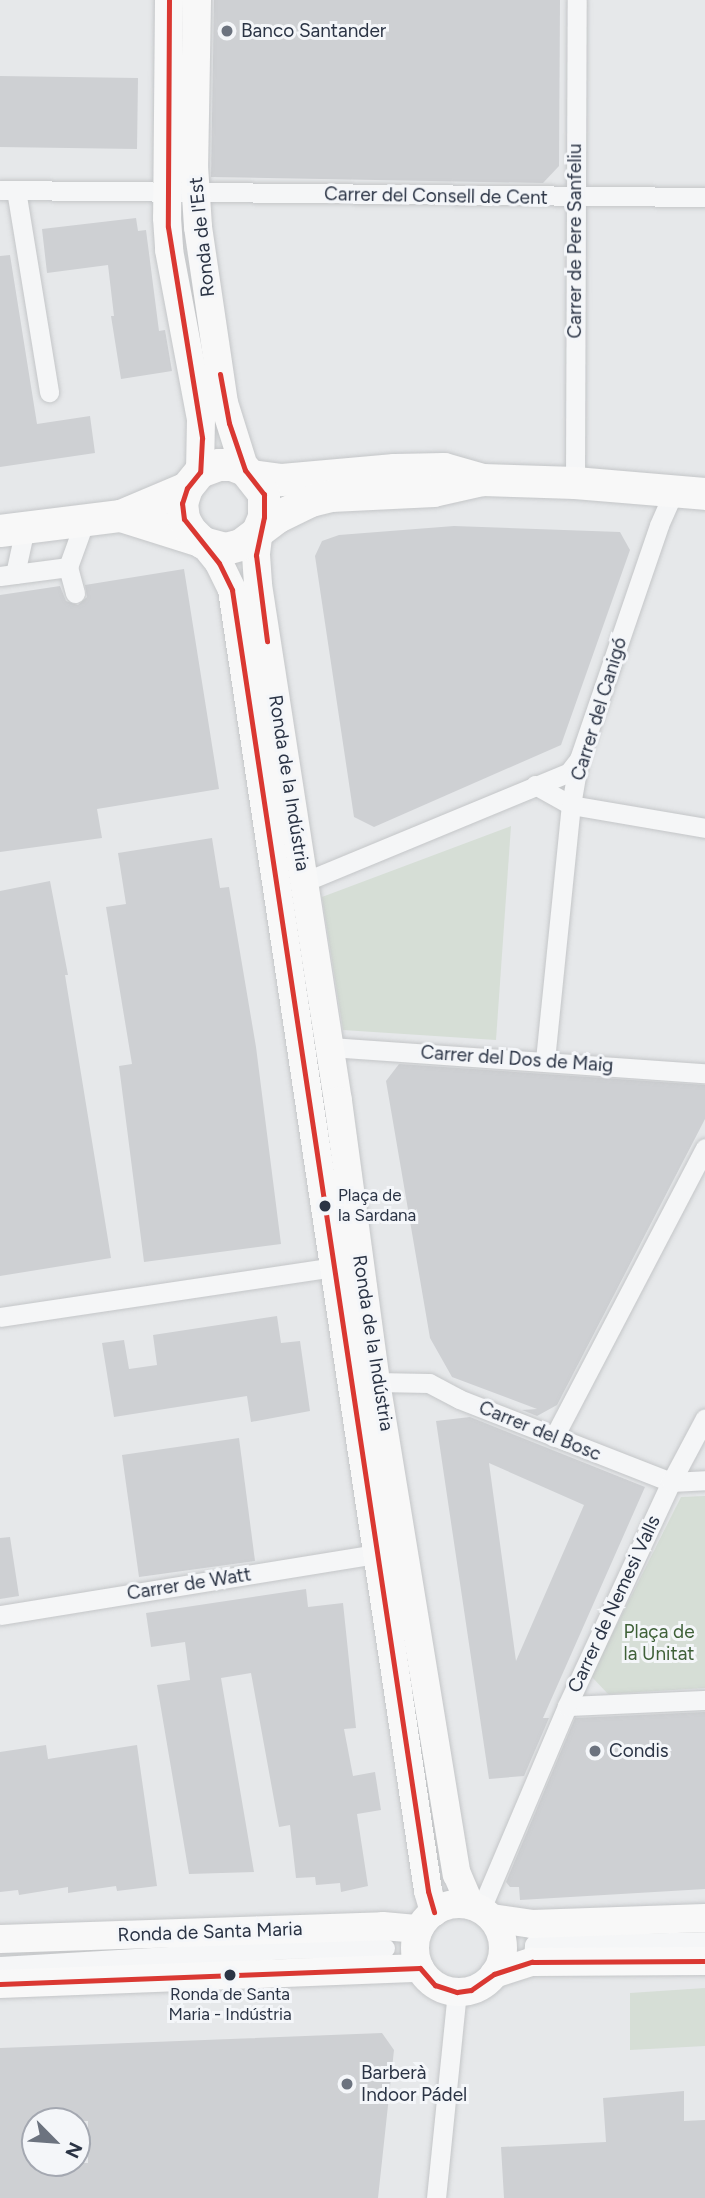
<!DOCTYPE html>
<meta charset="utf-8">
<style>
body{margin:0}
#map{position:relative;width:705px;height:2198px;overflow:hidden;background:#e6e8ea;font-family:Figtree,sans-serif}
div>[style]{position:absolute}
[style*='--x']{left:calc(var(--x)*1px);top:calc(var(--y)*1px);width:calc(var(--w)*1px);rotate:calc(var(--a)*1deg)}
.green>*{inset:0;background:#d6ded6}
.building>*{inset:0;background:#ced0d3}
.roads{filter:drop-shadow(0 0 2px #c4c6c8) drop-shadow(0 0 2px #c4c6c8)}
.street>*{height:19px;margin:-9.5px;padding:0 9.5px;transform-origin:9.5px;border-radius:9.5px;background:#f5f6f7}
.secondary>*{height:28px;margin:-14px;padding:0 14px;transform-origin:14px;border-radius:14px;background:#f8f8f8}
.secondary>.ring{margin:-14px;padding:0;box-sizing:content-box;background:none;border:28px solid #f8f8f8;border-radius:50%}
.primary>*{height:32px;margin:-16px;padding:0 16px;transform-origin:16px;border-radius:16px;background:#f8f8f8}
.bus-1>*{height:5px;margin:-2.5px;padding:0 2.5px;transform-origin:2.5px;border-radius:2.5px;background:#da3832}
.dots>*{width:19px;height:19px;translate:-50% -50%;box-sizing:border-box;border:4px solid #f4f6f9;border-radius:50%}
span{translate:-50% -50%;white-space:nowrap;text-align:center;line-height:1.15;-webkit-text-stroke:6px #f4f6f9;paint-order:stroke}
.bus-label{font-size:17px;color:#2b3445}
.left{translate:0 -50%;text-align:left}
.poi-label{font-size:19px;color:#2b3445}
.street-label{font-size:19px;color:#2b3445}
.park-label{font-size:19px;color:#3f6138}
.north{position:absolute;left:21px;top:2107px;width:70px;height:70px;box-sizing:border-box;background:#f4f6f9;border:2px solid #a4a8b1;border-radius:50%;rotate:115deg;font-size:19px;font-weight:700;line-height:28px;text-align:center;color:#2b3445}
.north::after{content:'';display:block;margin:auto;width:24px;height:32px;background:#6c737f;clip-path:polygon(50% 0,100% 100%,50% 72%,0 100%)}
</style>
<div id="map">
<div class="green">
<i style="clip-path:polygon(511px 826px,496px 1040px,343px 1030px,322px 897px)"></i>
<i style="clip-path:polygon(705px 1496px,705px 1688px,608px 1694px,591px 1676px,681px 1497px)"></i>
<i style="clip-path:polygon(705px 1988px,705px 2046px,630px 2050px,630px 1993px)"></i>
</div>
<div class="building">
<i style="clip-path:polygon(214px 0,560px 0,559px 166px,543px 183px,211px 177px)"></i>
<i style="clip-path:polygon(0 76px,138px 78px,137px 149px,0 147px)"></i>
<i style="clip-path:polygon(136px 218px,138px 231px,146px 230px,159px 331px,165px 330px,172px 371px,121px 379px,111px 316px,114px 316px,108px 265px,47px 273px,42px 229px)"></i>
<i style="clip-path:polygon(10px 255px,37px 424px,90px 416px,95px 453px,0 467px,0 256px)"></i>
<i style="clip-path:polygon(454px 526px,620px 532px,630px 550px,561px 745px,374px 827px,354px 817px,315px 556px,322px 541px,339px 535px)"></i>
<i style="clip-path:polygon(184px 569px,219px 789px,97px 809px,102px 838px,0 852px,0 595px,60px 586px,66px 601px,78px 605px,87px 597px,85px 585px)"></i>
<i style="clip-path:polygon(212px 838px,220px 888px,229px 887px,256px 1047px,281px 1244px,144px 1262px,119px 1066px,132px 1064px,106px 907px,126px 904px,118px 853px)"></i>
<i style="clip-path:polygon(50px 881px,68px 975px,65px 975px,111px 1258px,0 1276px,0 891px)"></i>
<i style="clip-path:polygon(399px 1064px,705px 1085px,705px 1119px,557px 1405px,537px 1416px,522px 1410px,537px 1409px,452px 1377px,430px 1338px,386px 1081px)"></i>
<i style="clip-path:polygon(277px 1316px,281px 1343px,300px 1341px,310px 1411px,251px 1422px,247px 1396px,114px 1417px,102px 1343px,124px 1340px,129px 1369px,157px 1365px,153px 1335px)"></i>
<i style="clip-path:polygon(evenodd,470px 1417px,645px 1487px,543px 1718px,549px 1718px,524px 1776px,489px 1779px,436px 1421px,470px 1417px,489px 1463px,584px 1505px,516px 1661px,489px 1463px)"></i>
<i style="clip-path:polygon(239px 1438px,255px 1561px,139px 1577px,122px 1455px)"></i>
<i style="clip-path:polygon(10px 1537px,19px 1596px,0 1599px,0 1538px)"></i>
<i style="clip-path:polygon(306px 1589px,308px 1607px,343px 1603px,356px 1728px,344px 1729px,353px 1776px,375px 1772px,381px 1810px,357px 1814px,368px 1886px,341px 1892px,340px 1883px,316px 1885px,315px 1877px,296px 1878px,290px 1825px,279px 1827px,251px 1673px,221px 1678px,254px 1872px,189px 1874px,157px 1685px,190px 1680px,185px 1642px,151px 1647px,146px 1613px)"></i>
<i style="clip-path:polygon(705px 1712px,705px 1889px,520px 1900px,519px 1887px,510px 1887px,506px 1882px,575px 1718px)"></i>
<i style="clip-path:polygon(46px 1745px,48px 1759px,137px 1745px,157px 1886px,117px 1891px,116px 1886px,68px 1893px,68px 1887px,19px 1895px,18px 1890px,0 1892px,0 1752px)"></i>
<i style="clip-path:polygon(evenodd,382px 2033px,394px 2050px,378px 2198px,0 2198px,0 2048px,382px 2033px,35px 2121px,88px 2121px,88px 2163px,35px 2163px,35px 2121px)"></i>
<i style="clip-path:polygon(684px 2091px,684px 2121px,705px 2120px,705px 2198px,504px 2198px,501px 2147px,606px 2142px,603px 2098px)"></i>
</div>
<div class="roads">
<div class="street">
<i style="--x:0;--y:190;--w:705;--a:0.57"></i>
<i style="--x:16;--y:190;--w:205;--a:80.7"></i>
<i style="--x:575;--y:483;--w:483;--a:-89.8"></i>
<i style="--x:15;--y:574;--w:47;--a:-77.7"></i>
<i style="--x:0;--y:576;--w:69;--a:-7.5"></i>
<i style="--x:75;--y:593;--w:27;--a:-105"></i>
<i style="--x:68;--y:567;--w:50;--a:-70.1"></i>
<i style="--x:535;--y:785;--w:41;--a:29.1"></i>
<i style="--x:571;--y:805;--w:136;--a:9.7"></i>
<i style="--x:304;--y:882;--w:287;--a:-22.5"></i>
<i style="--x:569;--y:772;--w:16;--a:-52"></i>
<i style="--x:329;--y:1047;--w:377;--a:4"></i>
<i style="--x:545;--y:1060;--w:256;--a:-84.2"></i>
<i style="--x:571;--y:805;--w:47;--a:-80.1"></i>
<i style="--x:579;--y:759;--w:247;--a:-71.1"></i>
<i style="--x:659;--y:525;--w:37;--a:-66"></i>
<i style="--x:0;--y:1317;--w:338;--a:-8.5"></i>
<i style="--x:376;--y:1382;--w:53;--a:1.1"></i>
<i style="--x:429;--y:1383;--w:34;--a:28"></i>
<i style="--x:459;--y:1399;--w:228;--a:21.4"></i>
<i style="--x:671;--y:1482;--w:34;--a:-3"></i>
<i style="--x:554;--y:1437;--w:326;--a:-62.4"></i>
<i style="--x:0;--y:1615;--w:383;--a:-9.2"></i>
<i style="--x:567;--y:1706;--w:138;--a:-2.5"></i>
<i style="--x:481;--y:1909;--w:220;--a:-67"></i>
<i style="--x:567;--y:1706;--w:247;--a:-65.1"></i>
<i style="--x:671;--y:1482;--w:72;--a:-62"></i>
<i style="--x:533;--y:1957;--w:12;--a:-85"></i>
<i style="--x:534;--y:1945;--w:171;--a:-1.3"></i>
<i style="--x:0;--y:1966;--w:284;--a:-3.4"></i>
<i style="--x:283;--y:1949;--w:102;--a:-0.6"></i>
<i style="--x:436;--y:2198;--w:207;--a:-84.2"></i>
</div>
<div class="secondary">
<i style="--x:169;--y:0;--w:218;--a:90.5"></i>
<i style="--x:167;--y:218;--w:32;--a:86"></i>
<i style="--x:169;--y:250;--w:172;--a:79.3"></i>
<i style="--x:201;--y:419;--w:53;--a:91.1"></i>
<i style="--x:197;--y:0;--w:166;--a:91"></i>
<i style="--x:194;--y:166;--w:61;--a:86.2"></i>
<i style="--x:198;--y:227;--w:178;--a:81.6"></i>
<i style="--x:224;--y:403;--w:70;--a:72.6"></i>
<i style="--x:259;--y:529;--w:26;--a:97"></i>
<i style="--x:256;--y:555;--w:30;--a:86"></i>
<i style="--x:258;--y:585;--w:522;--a:81.19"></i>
<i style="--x:338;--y:1101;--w:284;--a:82.3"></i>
<i style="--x:376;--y:1382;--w:499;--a:80.7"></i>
<i style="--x:457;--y:1874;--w:34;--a:67"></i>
<i style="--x:203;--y:543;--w:26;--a:51"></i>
<i style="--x:219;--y:563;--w:30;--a:64"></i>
<i style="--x:232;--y:590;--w:1316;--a:81.43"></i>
<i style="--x:428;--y:1891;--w:22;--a:74"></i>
<i class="ring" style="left:415px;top:1904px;width:60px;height:60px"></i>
<i style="--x:492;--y:1918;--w:40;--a:8.5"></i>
<i style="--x:532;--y:1924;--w:173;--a:-2"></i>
<i style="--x:0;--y:1939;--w:383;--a:-1.9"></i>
<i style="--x:383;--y:1926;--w:36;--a:5"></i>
<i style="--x:494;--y:1974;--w:40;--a:-18"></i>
<i style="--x:532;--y:1962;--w:173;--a:-0.3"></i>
<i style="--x:0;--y:1984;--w:420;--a:-2.2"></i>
</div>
<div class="primary">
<i style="--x:252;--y:476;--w:30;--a:8"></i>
<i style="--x:282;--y:480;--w:113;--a:-5.1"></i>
<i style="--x:395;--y:470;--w:49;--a:-1.2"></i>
<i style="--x:444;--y:469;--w:41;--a:15.8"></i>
<i style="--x:483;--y:480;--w:92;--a:1.9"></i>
<i style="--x:575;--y:483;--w:130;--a:4.8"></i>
<i style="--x:121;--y:516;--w:84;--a:17.4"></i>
<i style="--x:259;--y:529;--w:13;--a:-67"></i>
<i style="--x:264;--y:517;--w:23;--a:-90"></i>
<i style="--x:264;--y:494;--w:31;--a:-128"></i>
<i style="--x:245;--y:470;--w:14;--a:-159"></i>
<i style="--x:232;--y:465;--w:13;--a:180"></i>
<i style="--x:219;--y:465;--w:20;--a:160"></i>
<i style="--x:200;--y:472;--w:21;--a:129"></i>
<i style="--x:187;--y:488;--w:16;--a:108"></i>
<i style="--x:182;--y:503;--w:16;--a:83"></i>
<i style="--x:184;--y:519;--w:13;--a:61"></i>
<i style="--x:190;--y:530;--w:18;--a:45"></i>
<i style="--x:203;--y:543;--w:24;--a:15"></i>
<i style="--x:226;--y:549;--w:16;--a:-15"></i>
<i style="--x:241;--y:545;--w:46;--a:-37.1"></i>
<i style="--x:278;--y:517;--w:37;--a:-26"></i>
<i style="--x:311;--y:501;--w:21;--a:-14"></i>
<i style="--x:331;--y:496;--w:103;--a:-2.8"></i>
<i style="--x:434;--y:491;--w:50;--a:-12.7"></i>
<i style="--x:0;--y:531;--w:122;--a:-7.1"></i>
<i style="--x:121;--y:516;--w:72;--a:-23"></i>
</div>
</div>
<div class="bus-1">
<i style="--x:169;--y:0;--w:227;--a:90.3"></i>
<i style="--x:168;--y:227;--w:214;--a:80.8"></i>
<i style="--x:202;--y:438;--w:34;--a:93"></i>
<i style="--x:200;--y:472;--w:21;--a:129"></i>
<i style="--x:187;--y:488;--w:16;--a:108"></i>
<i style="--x:182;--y:503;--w:16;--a:83"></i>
<i style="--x:184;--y:519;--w:56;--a:51.5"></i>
<i style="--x:219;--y:563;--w:30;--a:64"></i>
<i style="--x:232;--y:590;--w:1316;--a:81.43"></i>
<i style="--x:428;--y:1891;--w:22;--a:74"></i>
<i style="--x:220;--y:374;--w:50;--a:79.6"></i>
<i style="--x:229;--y:423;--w:50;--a:71.2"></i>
<i style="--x:245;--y:470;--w:31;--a:52"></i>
<i style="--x:264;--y:494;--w:23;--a:90"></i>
<i style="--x:264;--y:517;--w:39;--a:102"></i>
<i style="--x:256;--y:555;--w:87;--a:82.7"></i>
<i style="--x:420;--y:1968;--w:23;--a:49"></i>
<i style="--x:435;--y:1985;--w:23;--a:18"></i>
<i style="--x:457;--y:1992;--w:14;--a:-8"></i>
<i style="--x:471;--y:1990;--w:28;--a:-35"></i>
<i style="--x:494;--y:1974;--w:40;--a:-18"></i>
<i style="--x:532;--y:1962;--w:173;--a:-0.3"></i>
<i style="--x:0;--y:1984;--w:420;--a:-2.2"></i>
</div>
<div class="dots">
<i style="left:227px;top:31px;background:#6c737f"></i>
<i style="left:325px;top:1206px;background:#2b3445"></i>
<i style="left:595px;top:1751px;background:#6c737f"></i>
<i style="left:230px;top:1975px;background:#2b3445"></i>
<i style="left:347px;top:2084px;background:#6c737f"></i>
</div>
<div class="bus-label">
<span class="left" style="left:338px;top:1206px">Plaça de<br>la Sardana</span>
<span style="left:230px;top:2005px">Ronda de Santa<br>Maria - Indústria</span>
</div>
<div class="poi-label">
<span class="left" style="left:241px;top:31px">Banco Santander</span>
<span class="left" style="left:609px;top:1751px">Condis</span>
<span class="left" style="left:361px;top:2084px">Barberà<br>Indoor Pádel</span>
</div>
<div class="street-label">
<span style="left:436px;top:196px;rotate:1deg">Carrer del Consell de Cent</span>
<span style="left:202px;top:237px;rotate:-96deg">Ronda de l'Est</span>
<span style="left:575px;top:241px;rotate:-90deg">Carrer de Pere Sanfeliu</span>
<span style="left:599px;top:709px;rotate:-73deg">Carrer del Canigó</span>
<span style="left:289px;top:783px;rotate:81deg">Ronda de la Indústria</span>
<span style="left:517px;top:1059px;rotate:4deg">Carrer del Dos de Maig</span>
<span style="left:373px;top:1343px;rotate:81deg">Ronda de la Indústria</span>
<span style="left:540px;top:1431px;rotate:22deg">Carrer del Bosc</span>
<span style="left:189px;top:1584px;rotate:-9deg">Carrer de Watt</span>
<span style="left:614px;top:1604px;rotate:-65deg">Carrer de Nemesi Valls</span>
<span style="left:210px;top:1932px;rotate:-2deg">Ronda de Santa Maria</span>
</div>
<div class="park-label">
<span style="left:659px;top:1643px">Plaça de<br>la Unitat</span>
</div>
<div class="north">N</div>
</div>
